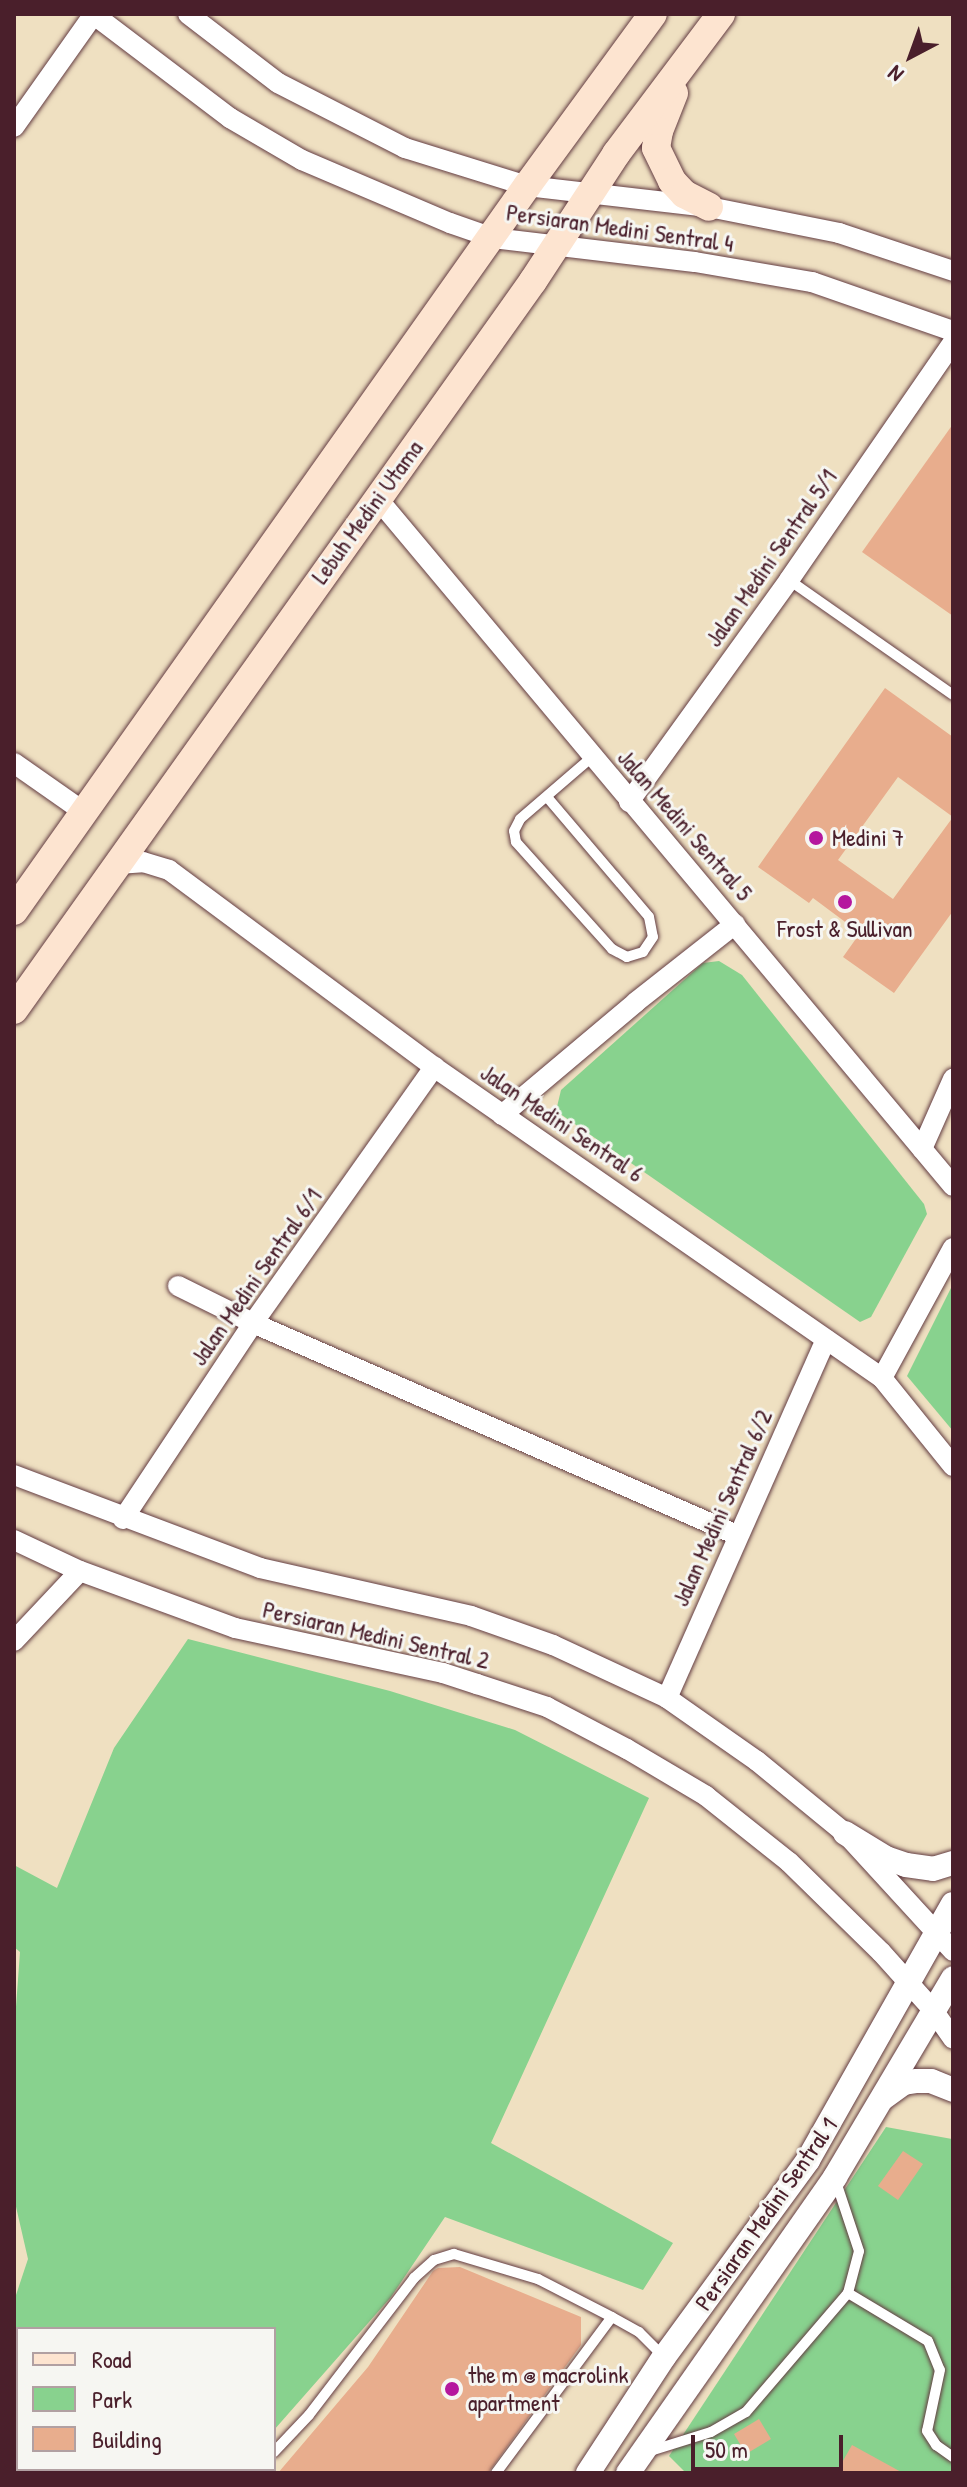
<!DOCTYPE html>
<style>
body{margin:0}
#map{position:relative;width:967px;height:2487px;overflow:hidden;background:#efe0c1;font-family:"Patrick Hand",sans-serif}
div>[style]{position:absolute}
[style*='--x']{left:calc(var(--x)*1px);top:calc(var(--y)*1px);width:calc(var(--w)*1px);rotate:calc(var(--a)*1deg)}
.green>*{inset:0;background:#88d28e}
.building>*{inset:0;background:#e8ad8d}
.roads{filter:drop-shadow(0 0 2px #633c42) drop-shadow(0 0 2px #633c42)}
.service>*{height:10px;margin:-5px;padding:0 5px;transform-origin:5px;border-radius:5px;background:#fff}
.minor>*{height:20px;margin:-10px;padding:0 10px;transform-origin:10px;border-radius:10px;background:#fff}
.tertiary>*{height:24px;margin:-12px;padding:0 12px;transform-origin:12px;border-radius:12px;background:#fff}
.secondary>*{height:28px;margin:-14px;padding:0 14px;transform-origin:14px;border-radius:14px;background:#fde4d0}
.dots>*{width:22px;height:22px;translate:-50% -50%;box-sizing:border-box;border:4px solid #f6f6f2;border-radius:50%}
span{translate:-50% -50%;white-space:nowrap;text-align:center;line-height:1.15;-webkit-text-stroke:6px #f6f6f2;paint-order:stroke}
.street-label{font-size:24px;color:#4a1f2b}
.poi-label{font-size:24px;color:#4a1f2b}
.left{translate:0 -50%;text-align:left}
.frame{position:absolute;inset:0;border:16px solid #4a1f2b;pointer-events:none}
.legend{position:absolute;left:16px;top:2327px;width:260px;height:144px;box-sizing:border-box;background:#f6f6f2;border:2px solid #b1a0a2;margin:0;padding:10px 14px;list-style:none;font-size:24px;color:#4a1f2b}
.legend li{display:flex;align-items:center;gap:16px;height:40px}
.legend b{width:40px;border:2px solid #b1a0a2}
.north{position:absolute;left:871px;top:16px;width:80px;height:80px;-webkit-text-stroke:6px #f6f6f2;paint-order:stroke;rotate:221deg;font-size:22px;font-weight:700;line-height:32px;text-align:center;color:#4a1f2b}
.north::after{content:'';display:block;margin:auto;width:28px;height:36px;background:#4a1f2b;clip-path:polygon(50% 0,100% 100%,50% 72%,0 100%)}
.scale{position:absolute;left:691px;top:2435px;width:152px;height:36px;box-sizing:border-box;border:4px solid #4a1f2b;border-top:0;padding-left:10px;font-size:24px;line-height:28px;white-space:nowrap;color:#4a1f2b;-webkit-text-stroke:6px #f6f6f2;paint-order:stroke}
</style>
<div id="map">
<div class="green">
<i style="clip-path:polygon(719px 961px,742px 975px,924px 1204px,927px 1214px,871px 1317px,860px 1322px,556px 1111px,561px 1090px,703px 963px)"></i>
<i style="clip-path:polygon(953px 1284px,953px 1431px,907px 1376px)"></i>
<i style="clip-path:polygon(188px 1639px,390px 1691px,515px 1730px,649px 1798px,491px 2143px,673px 2243px,643px 2290px,445px 2217px,391px 2297px,274px 2430px,274px 2329px,18px 2329px,18px 2469px,236px 2469px,232px 2473px,14px 2473px,14px 2301px,28px 2259px,14px 2198px,14px 2034px,20px 1952px,14px 1947px,14px 1865px,57px 1888px,114px 1748px)"></i>
<i style="clip-path:polygon(886px 2127px,952px 2139px,953px 2143px,953px 2473px,686px 2473px,669px 2456px)"></i>
</div>
<div class="building">
<i style="clip-path:polygon(953px 424px,953px 616px,862px 552px)"></i>
<i style="clip-path:polygon(evenodd,885px 688px,953px 737px,953px 911px,894px 993px,843px 957px,860px 933px,813px 898px,809px 903px,758px 867px,885px 688px,898px 777px,953px 817px,893px 899px,838px 860px,898px 777px)"></i>
<i style="clip-path:polygon(903px 2151px,923px 2164px,898px 2200px,878px 2186px)"></i>
<i style="clip-path:polygon(460px 2267px,581px 2317px,581px 2345px,488px 2473px,278px 2473px,368px 2367px,433px 2271px,438px 2268px)"></i>
<i style="clip-path:polygon(759px 2419px,771px 2439px,746px 2454px,734px 2434px)"></i>
<i style="clip-path:polygon(852px 2445px,903px 2473px,836px 2473px)"></i>
</div>
<div class="roads">
<div class="service">
<i style="--x:789;--y:580;--w:200;--a:35"></i>
<i style="--x:547;--y:797;--w:157;--a:49.6"></i>
<i style="--x:649;--y:917;--w:20;--a:79"></i>
<i style="--x:653;--y:937;--w:18;--a:124"></i>
<i style="--x:643;--y:952;--w:17;--a:163"></i>
<i style="--x:627;--y:957;--w:17;--a:-152"></i>
<i style="--x:612;--y:949;--w:144;--a:-131.9"></i>
<i style="--x:516;--y:842;--w:11;--a:-100"></i>
<i style="--x:514;--y:831;--w:13;--a:-63"></i>
<i style="--x:520;--y:819;--w:95;--a:-40.7"></i>
<i style="--x:848;--y:2293;--w:93;--a:31"></i>
<i style="--x:928;--y:2341;--w:31;--a:68"></i>
<i style="--x:940;--y:2370;--w:62;--a:102"></i>
<i style="--x:927;--y:2431;--w:17;--a:57"></i>
<i style="--x:936;--y:2445;--w:21;--a:35"></i>
<i style="--x:274;--y:2452;--w:51;--a:-46.6"></i>
<i style="--x:309;--y:2415;--w:173;--a:-52.5"></i>
<i style="--x:414;--y:2278;--w:27;--a:-42"></i>
<i style="--x:434;--y:2260;--w:21;--a:-17"></i>
<i style="--x:454;--y:2254;--w:88;--a:16.6"></i>
<i style="--x:538;--y:2279;--w:83;--a:27.2"></i>
<i style="--x:647;--y:2452;--w:67;--a:-17.4"></i>
<i style="--x:711;--y:2432;--w:40;--a:-29.7"></i>
<i style="--x:746;--y:2412;--w:157;--a:-49.4"></i>
<i style="--x:848;--y:2293;--w:43;--a:-75.3"></i>
<i style="--x:859;--y:2251;--w:76;--a:-108.4"></i>
<i style="--x:253;--y:2473;--w:6;--a:-45"></i>
<i style="--x:496;--y:2473;--w:194;--a:-53.4"></i>
<i style="--x:612;--y:2317;--w:31;--a:29"></i>
<i style="--x:639;--y:2332;--w:35;--a:45"></i>
</div>
<div class="minor">
<i style="--x:93;--y:14;--w:172;--a:37.2"></i>
<i style="--x:230;--y:118;--w:83;--a:30.3"></i>
<i style="--x:302;--y:160;--w:161;--a:23.1"></i>
<i style="--x:450;--y:223;--w:46;--a:19.2"></i>
<i style="--x:493;--y:238;--w:203;--a:6.8"></i>
<i style="--x:695;--y:262;--w:119;--a:9.7"></i>
<i style="--x:812;--y:282;--w:149;--a:19.2"></i>
<i style="--x:188;--y:14;--w:113;--a:37.5"></i>
<i style="--x:278;--y:83;--w:143;--a:27.1"></i>
<i style="--x:405;--y:148;--w:128;--a:17.3"></i>
<i style="--x:527;--y:186;--w:183;--a:6.6"></i>
<i style="--x:709;--y:207;--w:133;--a:11.3"></i>
<i style="--x:839;--y:233;--w:120;--a:18.4"></i>
<i style="--x:14;--y:127;--w:138;--a:-54.7"></i>
<i style="--x:377;--y:498;--w:897;--a:50.06"></i>
<i style="--x:14;--y:763;--w:85;--a:35"></i>
<i style="--x:629;--y:802;--w:274;--a:-54.2"></i>
<i style="--x:789;--y:580;--w:289;--a:-55.4"></i>
<i style="--x:117;--y:864;--w:26;--a:-4"></i>
<i style="--x:143;--y:862;--w:27;--a:17"></i>
<i style="--x:169;--y:870;--w:330;--a:36.6"></i>
<i style="--x:434;--y:1067;--w:545;--a:34.77"></i>
<i style="--x:882;--y:1378;--w:113;--a:51.1"></i>
<i style="--x:502;--y:1115;--w:175;--a:-40.1"></i>
<i style="--x:636;--y:1002;--w:126;--a:-38.2"></i>
<i style="--x:922;--y:1149;--w:77;--a:-66.1"></i>
<i style="--x:178;--y:1286;--w:84;--a:26.3"></i>
<i style="--x:253;--y:1323;--w:528;--a:23.65"></i>
<i style="--x:882;--y:1378;--w:148;--a:-61.4"></i>
<i style="--x:14;--y:1475;--w:263;--a:20.7"></i>
<i style="--x:260;--y:1568;--w:216;--a:12.8"></i>
<i style="--x:471;--y:1616;--w:87;--a:19.5"></i>
<i style="--x:553;--y:1645;--w:126;--a:24.9"></i>
<i style="--x:667;--y:1698;--w:110;--a:35"></i>
<i style="--x:757;--y:1761;--w:114;--a:39.3"></i>
<i style="--x:845;--y:1833;--w:160;--a:47.5"></i>
<i style="--x:123;--y:1519;--w:235;--a:-56.4"></i>
<i style="--x:253;--y:1323;--w:314;--a:-54.7"></i>
<i style="--x:14;--y:1540;--w:73;--a:25.2"></i>
<i style="--x:80;--y:1571;--w:165;--a:20.2"></i>
<i style="--x:235;--y:1628;--w:213;--a:12.2"></i>
<i style="--x:443;--y:1673;--w:36;--a:18"></i>
<i style="--x:477;--y:1684;--w:74;--a:18.2"></i>
<i style="--x:547;--y:1707;--w:90;--a:27.7"></i>
<i style="--x:627;--y:1749;--w:92;--a:30.7"></i>
<i style="--x:706;--y:1796;--w:106;--a:38.5"></i>
<i style="--x:789;--y:1862;--w:129;--a:44.4"></i>
<i style="--x:881;--y:1952;--w:78;--a:48.1"></i>
<i style="--x:933;--y:2010;--w:35;--a:55"></i>
<i style="--x:14;--y:1641;--w:96;--a:-46.7"></i>
<i style="--x:667;--y:1698;--w:392;--a:-66.1"></i>
</div>
<div class="tertiary">
<i style="--x:845;--y:1833;--w:48;--a:31.4"></i>
<i style="--x:886;--y:1858;--w:21;--a:19"></i>
<i style="--x:906;--y:1865;--w:27;--a:8"></i>
<i style="--x:933;--y:1869;--w:21;--a:-17"></i>
<i style="--x:883;--y:2098;--w:26;--a:-36"></i>
<i style="--x:904;--y:2083;--w:13;--a:-9"></i>
<i style="--x:917;--y:2081;--w:14;--a:0"></i>
<i style="--x:931;--y:2081;--w:24;--a:22"></i>
<i style="--x:588;--y:2473;--w:139;--a:-56.8"></i>
<i style="--x:664;--y:2357;--w:244;--a:-53.8"></i>
<i style="--x:808;--y:2160;--w:294;--a:-60.5"></i>
<i style="--x:628;--y:2473;--w:361;--a:-55"></i>
<i style="--x:835;--y:2177;--w:231;--a:-59.3"></i>
</div>
<div class="secondary">
<i style="--x:674;--y:93;--w:41;--a:111.5"></i>
<i style="--x:659;--y:131;--w:17;--a:100"></i>
<i style="--x:656;--y:148;--w:37;--a:64"></i>
<i style="--x:672;--y:181;--w:18;--a:47"></i>
<i style="--x:684;--y:194;--w:28;--a:27"></i>
<i style="--x:14;--y:911;--w:888;--a:-54.72"></i>
<i style="--x:527;--y:186;--w:213;--a:-53.8"></i>
<i style="--x:14;--y:1010;--w:895;--a:-54.55"></i>
<i style="--x:533;--y:281;--w:152;--a:-56.8"></i>
<i style="--x:616;--y:154;--w:175;--a:-53.1"></i>
</div>
</div>
<div class="dots">
<i style="left:816px;top:838px;background:#b5179e"></i>
<i style="left:845px;top:902px;background:#b5179e"></i>
<i style="left:452px;top:2389px;background:#b5179e"></i>
</div>
<div class="street-label">
<span style="left:620px;top:228px;rotate:8deg">Persiaran Medini Sentral 4</span>
<span style="left:367px;top:512px;rotate:-54deg">Lebuh Medini Utama</span>
<span style="left:771px;top:558px;rotate:-55deg">Jalan Medini Sentral 5/1</span>
<span style="left:685px;top:825px;rotate:49deg">Jalan Medini Sentral 5</span>
<span style="left:562px;top:1123px;rotate:34deg">Jalan Medini Sentral 6</span>
<span style="left:256px;top:1277px;rotate:-55deg">Jalan Medini Sentral 6/1</span>
<span style="left:722px;top:1508px;rotate:-66deg">Jalan Medini Sentral 6/2</span>
<span style="left:376px;top:1635px;rotate:13deg">Persiaran Medini Sentral 2</span>
<span style="left:766px;top:2214px;rotate:-55deg">Persiaran Medini Sentral 1</span>
</div>
<div class="poi-label">
<span class="left" style="left:832px;top:838px">Medini 7</span>
<span style="left:845px;top:929px">Frost &amp; Sullivan</span>
<span class="left" style="left:468px;top:2389px">the m @ macrolink<br>apartment</span>
</div>
<div class="frame"></div>
<ul class="legend">
<li><b style="height:10px;background:#fde4d0"></b>Road</li>
<li><b style="height:22px;background:#88d28e"></b>Park</li>
<li><b style="height:22px;background:#e8ad8d"></b>Building</li>
</ul>
<div class="north">N</div>
<div class="scale">50 m</div>
</div>
